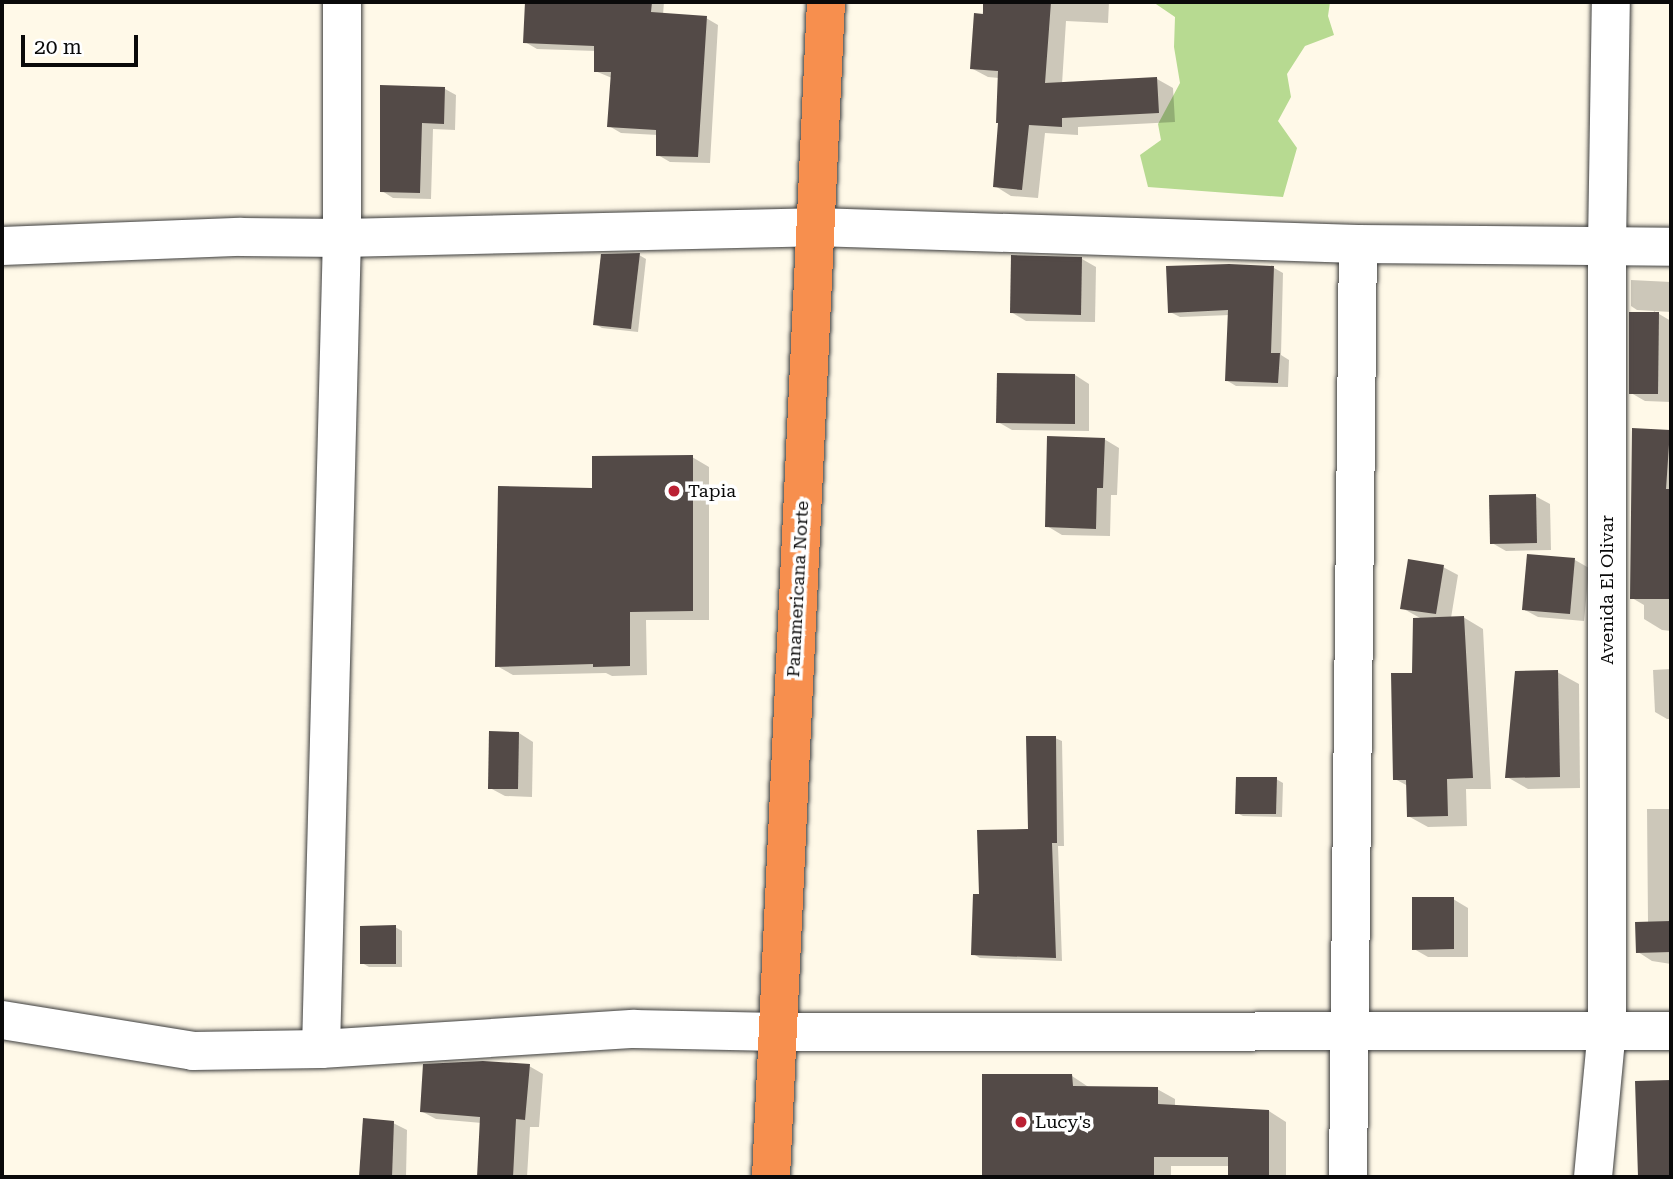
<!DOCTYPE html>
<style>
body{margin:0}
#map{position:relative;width:1673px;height:1179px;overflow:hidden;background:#fff9e8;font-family:"Roboto Serif",serif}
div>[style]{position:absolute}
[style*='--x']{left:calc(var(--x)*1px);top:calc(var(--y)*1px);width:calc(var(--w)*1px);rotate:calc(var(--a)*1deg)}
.forest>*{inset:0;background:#b7da91}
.shadow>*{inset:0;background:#0003}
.building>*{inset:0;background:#534a47}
.roads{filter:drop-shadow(0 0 2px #3d3d3d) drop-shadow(0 0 2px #3d3d3d)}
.minor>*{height:38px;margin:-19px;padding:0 19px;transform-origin:19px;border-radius:19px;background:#fff}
.highway>*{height:38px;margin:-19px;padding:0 19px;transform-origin:19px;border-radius:19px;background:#f78f4e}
.dots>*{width:19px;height:19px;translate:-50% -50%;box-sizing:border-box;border:4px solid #fff;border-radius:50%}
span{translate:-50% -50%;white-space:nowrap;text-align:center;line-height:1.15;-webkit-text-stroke:7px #fff;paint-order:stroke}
.poi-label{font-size:18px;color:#0a0a0a}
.left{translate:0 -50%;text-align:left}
.street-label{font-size:18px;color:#0a0a0a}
.frame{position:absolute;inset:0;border:4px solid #0a0a0a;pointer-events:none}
.scale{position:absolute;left:21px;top:35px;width:117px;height:32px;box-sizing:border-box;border:4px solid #0a0a0a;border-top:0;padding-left:9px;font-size:21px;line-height:24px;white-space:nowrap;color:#0a0a0a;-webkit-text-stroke:5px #fff;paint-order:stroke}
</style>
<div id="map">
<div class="forest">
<i style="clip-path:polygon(1153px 2px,1330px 2px,1328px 16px,1334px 35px,1305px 46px,1287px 74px,1291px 97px,1278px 121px,1297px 148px,1283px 197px,1148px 187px,1140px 155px,1161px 140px,1158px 124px,1180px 83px,1174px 47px,1175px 17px)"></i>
</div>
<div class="shadow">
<i style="clip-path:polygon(591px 2px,664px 2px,663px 15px,706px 18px,718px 25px,710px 163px,670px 162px,658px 155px,658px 135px,621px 133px,609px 126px,612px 78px,595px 71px,596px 51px,537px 49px,525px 42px,590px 13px)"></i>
<i style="clip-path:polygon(985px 2px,1109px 2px,1108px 23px,1066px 21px,1062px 84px,1157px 79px,1173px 88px,1175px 122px,1078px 127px,1078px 135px,1045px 133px,1038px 198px,1011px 196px,995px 186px,1000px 124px,999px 78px,988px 77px,971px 68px)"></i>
<i style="clip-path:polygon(382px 87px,445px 89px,456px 95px,455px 130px,433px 129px,431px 199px,393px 198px,382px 191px)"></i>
<i style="clip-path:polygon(639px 255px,646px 259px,638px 332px,602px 328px,595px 324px)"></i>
<i style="clip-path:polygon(1082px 259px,1096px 267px,1095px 322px,1026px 321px,1011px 312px)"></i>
<i style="clip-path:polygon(1274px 268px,1283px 273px,1281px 355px,1289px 360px,1288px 387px,1236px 386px,1226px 380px,1230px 315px,1180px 317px,1170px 312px)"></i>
<i style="clip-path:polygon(1631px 280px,1671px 282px,1671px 312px,1637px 310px,1631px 306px)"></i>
<i style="clip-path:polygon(1654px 311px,1671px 321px,1671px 402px,1645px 401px,1631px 393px)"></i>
<i style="clip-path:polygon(1075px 375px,1089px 384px,1089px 431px,1012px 430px,998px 422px)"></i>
<i style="clip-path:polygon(1669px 432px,1671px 433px,1671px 631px,1662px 630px,1644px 619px,1644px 605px,1632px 598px)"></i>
<i style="clip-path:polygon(1104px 439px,1119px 448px,1117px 495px,1111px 495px,1110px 536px,1062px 535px,1047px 526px)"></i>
<i style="clip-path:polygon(692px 457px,709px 467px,709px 620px,646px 620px,647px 675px,612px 676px,606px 673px,513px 675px,497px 666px,594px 490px)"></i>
<i style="clip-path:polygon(1535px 496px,1550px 504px,1551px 550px,1506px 551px,1492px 543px)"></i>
<i style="clip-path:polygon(1575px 560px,1589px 568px,1584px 621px,1538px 617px,1523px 609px)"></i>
<i style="clip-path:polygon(1443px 567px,1458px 575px,1451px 618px,1463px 617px,1483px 629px,1491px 789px,1466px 789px,1467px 826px,1428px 827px,1408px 816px,1408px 786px,1395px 779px,1422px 619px,1402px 608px)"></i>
<i style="clip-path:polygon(1671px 669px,1671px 719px,1667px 719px,1655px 712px,1653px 670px)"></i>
<i style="clip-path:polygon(1557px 672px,1579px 684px,1580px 788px,1528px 789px,1507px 777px)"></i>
<i style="clip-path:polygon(519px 733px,533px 742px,532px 797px,505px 796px,490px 788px)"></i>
<i style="clip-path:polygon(1055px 738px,1062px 741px,1064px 846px,1058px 846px,1062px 961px,980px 958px,973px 954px,981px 895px,1030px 831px)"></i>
<i style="clip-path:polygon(1276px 779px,1283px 783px,1282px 817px,1243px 816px,1237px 813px)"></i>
<i style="clip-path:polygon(1647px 809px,1671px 809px,1671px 964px,1652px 961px,1638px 952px,1648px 923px)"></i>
<i style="clip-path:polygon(1453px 899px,1468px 908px,1468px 957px,1428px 957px,1414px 949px)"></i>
<i style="clip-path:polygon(395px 927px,402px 931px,402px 967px,369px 967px,362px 963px)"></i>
<i style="clip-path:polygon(529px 1066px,543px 1074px,539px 1127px,530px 1127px,527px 1177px,479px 1177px,482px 1123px,436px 1119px,421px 1111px)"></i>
<i style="clip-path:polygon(984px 1076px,1072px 1076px,1090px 1088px,1157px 1089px,1175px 1099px,1175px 1107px,1269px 1111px,1286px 1122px,1286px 1177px,1230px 1177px,1230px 1166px,1171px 1166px,1171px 1177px,984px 1177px)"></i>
<i style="clip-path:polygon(1671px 1081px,1671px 1177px,1640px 1177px,1636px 1082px)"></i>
<i style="clip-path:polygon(365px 1120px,393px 1123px,407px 1130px,406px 1177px,363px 1177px)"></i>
</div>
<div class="building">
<i style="clip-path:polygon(525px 2px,652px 2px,651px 12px,707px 16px,698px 157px,656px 156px,656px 130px,607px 127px,611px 72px,594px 72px,594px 46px,523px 43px)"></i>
<i style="clip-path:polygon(983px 2px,1051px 2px,1045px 83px,1157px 77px,1159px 113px,1062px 118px,1062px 127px,1029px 125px,1022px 190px,993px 187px,998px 123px,996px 123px,998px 71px,970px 69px,974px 13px,983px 14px)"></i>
<i style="clip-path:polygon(380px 85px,445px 87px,444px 124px,422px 123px,420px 193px,380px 192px)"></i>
<i style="clip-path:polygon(640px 253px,631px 329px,593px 325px,601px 254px)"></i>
<i style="clip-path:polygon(1011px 255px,1082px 257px,1081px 315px,1010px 313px)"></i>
<i style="clip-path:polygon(1229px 264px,1274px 266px,1271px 353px,1280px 353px,1278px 383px,1225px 381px,1228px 310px,1168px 313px,1166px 266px)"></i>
<i style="clip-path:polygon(1629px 312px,1659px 312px,1658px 394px,1629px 394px)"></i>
<i style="clip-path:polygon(997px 373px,1075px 374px,1075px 424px,996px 423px)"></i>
<i style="clip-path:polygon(1632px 428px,1670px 430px,1666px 489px,1671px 489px,1671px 599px,1630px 599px)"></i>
<i style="clip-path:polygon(1047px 436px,1105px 438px,1103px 488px,1097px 488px,1096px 529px,1045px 527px)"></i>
<i style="clip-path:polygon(693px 455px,693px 611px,630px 612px,630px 666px,593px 667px,593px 664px,495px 667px,498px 486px,592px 488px,592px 456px)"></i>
<i style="clip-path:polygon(1536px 494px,1537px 543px,1490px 544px,1489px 495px)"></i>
<i style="clip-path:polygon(1527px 554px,1575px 558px,1570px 614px,1522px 610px)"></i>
<i style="clip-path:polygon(1408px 559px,1444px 565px,1436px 614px,1400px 609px)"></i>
<i style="clip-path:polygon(1464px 616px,1473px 778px,1447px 779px,1448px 816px,1407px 817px,1406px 780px,1393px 780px,1391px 673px,1412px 673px,1413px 618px)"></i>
<i style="clip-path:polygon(1558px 670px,1560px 777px,1505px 778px,1515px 671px)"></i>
<i style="clip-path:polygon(489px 731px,519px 732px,518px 789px,488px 789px)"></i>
<i style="clip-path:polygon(1026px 736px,1056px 736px,1057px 843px,1052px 843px,1056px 958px,971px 955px,973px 894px,979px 894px,977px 830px,1028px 829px)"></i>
<i style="clip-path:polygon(1236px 777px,1277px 777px,1276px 814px,1235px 814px)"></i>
<i style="clip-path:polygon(1412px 897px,1454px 897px,1454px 949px,1412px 950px)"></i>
<i style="clip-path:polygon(1671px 921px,1671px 952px,1636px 953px,1635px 922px)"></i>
<i style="clip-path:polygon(396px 925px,396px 964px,360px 964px,360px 926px)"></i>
<i style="clip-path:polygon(483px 1061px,530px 1064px,525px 1120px,516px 1119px,513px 1177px,477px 1177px,480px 1117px,420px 1112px,423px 1064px)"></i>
<i style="clip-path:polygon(982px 1074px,1072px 1074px,1073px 1086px,1158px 1087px,1158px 1104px,1269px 1110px,1269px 1177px,1228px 1177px,1228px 1157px,1154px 1157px,1154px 1177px,982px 1177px)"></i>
<i style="clip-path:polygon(1671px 1080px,1671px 1177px,1638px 1177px,1635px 1081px)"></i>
<i style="clip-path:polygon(363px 1118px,394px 1121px,392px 1177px,359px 1177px)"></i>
</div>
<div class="roads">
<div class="minor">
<i style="--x:2;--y:246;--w:239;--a:-2.2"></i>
<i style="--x:241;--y:237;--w:101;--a:0.6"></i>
<i style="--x:342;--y:238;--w:473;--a:-1.3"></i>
<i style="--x:815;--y:227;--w:543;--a:1.79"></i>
<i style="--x:1358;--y:244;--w:313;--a:0.5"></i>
<i style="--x:2;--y:1020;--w:193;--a:9.2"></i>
<i style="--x:193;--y:1051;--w:128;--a:-0.9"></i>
<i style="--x:321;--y:1049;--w:314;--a:-3.7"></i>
<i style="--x:634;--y:1029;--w:144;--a:1.2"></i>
<i style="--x:778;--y:1032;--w:893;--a:-0.06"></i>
<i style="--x:321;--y:1049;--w:811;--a:-88.52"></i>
<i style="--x:342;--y:238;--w:236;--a:-90"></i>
<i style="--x:1348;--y:1177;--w:933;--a:-89.39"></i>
<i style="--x:1593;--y:1177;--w:148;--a:-84.6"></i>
<i style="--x:1607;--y:1030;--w:784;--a:-90"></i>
<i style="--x:1607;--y:246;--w:244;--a:-89.1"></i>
</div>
<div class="highway">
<i style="--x:771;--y:1177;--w:1176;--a:-87.32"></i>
</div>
</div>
<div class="dots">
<i style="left:674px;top:491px;background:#bb2134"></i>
<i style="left:1021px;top:1122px;background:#bb2134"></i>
</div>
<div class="poi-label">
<span class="left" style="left:688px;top:491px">Tapia</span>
<span class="left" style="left:1035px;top:1122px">Lucy's</span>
</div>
<div class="street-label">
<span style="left:798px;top:589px;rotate:-87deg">Panamericana Norte</span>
<span style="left:1607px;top:590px;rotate:-90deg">Avenida El Olivar</span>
</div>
<div class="frame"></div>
<div class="scale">20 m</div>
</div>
